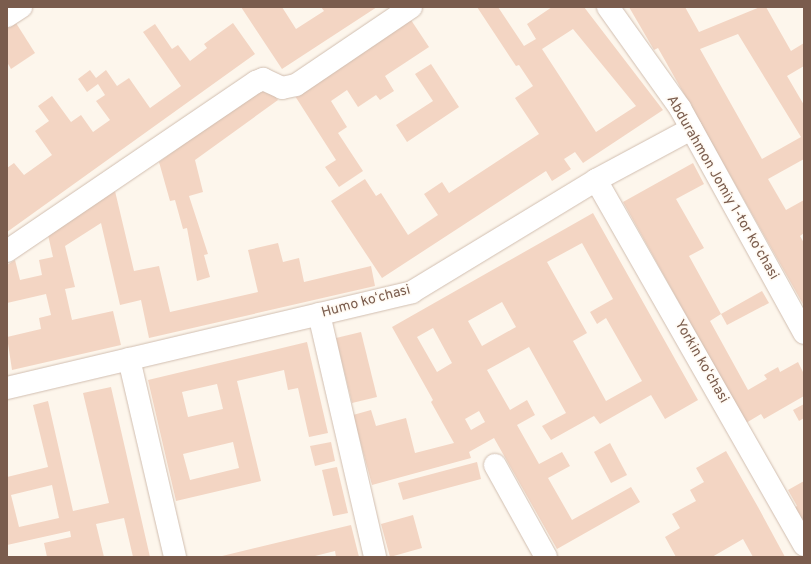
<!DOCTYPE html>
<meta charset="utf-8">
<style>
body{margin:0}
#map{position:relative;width:811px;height:564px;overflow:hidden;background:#fdf6ec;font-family:Overpass,sans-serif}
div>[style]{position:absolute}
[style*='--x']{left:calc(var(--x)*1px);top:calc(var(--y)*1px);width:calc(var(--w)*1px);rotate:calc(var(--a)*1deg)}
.building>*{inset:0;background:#f3d5c3}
.roads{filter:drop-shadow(0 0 1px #d1beb0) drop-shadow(0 0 1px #d1beb0)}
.minor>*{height:22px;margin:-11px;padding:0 11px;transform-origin:11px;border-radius:11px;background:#fff}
span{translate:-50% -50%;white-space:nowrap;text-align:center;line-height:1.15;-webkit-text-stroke:3px #fffaf3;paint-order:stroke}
.street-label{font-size:14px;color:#7a5c4d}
.frame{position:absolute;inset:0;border:8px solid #7a5c4d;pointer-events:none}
</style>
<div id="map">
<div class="building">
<i style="clip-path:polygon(241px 7px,282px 7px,296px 29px,324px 11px,321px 7px,377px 7px,282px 69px)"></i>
<i style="clip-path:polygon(evenodd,477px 7px,498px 7px,524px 46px,536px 39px,527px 24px,552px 7px,584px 7px,663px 110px,583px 163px,575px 152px,564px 159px,571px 169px,552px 181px,546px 171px,382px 278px,331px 201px,365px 179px,376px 196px,381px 193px,408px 235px,438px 215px,424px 194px,442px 182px,449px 193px,539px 134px,515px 98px,533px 86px,519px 65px,516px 66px,477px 7px,573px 29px,636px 106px,596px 132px,542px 49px,573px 29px)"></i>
<i style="clip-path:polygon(evenodd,629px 7px,685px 7px,699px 32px,760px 7px,766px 7px,791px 51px,804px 43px,804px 66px,787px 76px,804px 105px,804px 159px,768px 179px,786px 210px,804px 200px,804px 233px,800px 236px,804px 243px,804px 306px,658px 48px,654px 50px,629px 7px,738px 34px,801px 137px,762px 159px,700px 49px,738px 34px)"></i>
<i style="clip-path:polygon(411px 20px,429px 47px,385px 76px,394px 91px,380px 100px,376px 95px,358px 107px,347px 90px,331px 101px,347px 127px,338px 133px,363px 171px,339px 187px,325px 167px,336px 160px,295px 96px)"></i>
<i style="clip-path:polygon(16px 23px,35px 53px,11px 69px,7px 62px,7px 28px)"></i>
<i style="clip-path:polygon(233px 23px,255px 54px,7px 232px,7px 168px,14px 163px,24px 175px,52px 155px,35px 131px,49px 121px,38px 106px,52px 96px,71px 122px,81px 115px,93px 132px,110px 120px,96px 101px,105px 95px,98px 84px,87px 92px,78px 79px,90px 70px,96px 78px,106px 70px,117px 86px,129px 78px,150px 108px,181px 86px,143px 32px,155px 24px,172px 49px,178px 45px,190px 61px,207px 48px,204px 44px)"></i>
<i style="clip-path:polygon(431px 64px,459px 107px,407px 142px,396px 125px,433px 101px,415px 74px)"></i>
<i style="clip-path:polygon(266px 84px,278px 100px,195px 160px,203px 192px,189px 196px,208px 254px,204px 255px,210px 277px,197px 281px,187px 228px,183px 229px,175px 200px,170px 201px,159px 162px)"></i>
<i style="clip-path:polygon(693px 163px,704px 184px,676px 199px,704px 248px,689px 256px,721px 314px,710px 321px,748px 390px,767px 379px,764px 375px,778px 367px,780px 372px,798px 362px,804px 374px,804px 396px,764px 419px,761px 414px,746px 423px,623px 202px)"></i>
<i style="clip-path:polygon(115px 191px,134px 271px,159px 266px,170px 312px,258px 292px,248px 250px,278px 243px,283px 262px,299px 258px,304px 282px,371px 266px,375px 286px,149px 338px,141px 300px,120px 305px,101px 223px,65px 246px,75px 287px,65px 289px,72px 320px,113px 311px,121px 345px,12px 370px,7px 337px,41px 329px,39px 318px,51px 315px,46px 294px,7px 303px,7px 265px,15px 260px,20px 280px,42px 275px,39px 260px,53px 257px,48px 235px)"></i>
<i style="clip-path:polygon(evenodd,593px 213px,698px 400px,665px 419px,651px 395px,600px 424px,594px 416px,551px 440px,542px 426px,566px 413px,529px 347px,487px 370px,510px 410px,527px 400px,535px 415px,517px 425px,539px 464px,562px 452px,570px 466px,548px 478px,572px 520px,631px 487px,640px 502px,557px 549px,494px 438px,469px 452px,471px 458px,372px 485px,353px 415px,371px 410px,376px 426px,406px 418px,415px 453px,454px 443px,431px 402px,433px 400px,392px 327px,593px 213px,582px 243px,613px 299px,590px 312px,597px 324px,606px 318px,642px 381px,606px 401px,573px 341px,587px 333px,547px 262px,582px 243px,593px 213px,502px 302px,516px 327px,482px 346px,468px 321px,502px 302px,593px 213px,433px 328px,452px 363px,437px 372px,417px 337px,433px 328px,593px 213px,479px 411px,485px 422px,471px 430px,465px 419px,479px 411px)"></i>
<i style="clip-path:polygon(762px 291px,769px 303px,727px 325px,721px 314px)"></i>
<i style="clip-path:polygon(361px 332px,377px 397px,352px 403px,336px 338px)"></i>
<i style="clip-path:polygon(evenodd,307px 342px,328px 433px,309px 437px,298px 388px,288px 390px,284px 370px,237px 381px,261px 481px,176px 501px,148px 380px,307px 342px,217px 384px,223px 409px,188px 417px,182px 392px,217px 384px,307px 342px,233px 442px,239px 468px,190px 480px,183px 454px,233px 442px)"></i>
<i style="clip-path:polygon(evenodd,111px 387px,150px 557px,133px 557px,124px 518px,96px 524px,104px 557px,47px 557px,44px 543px,71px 537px,70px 531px,7px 545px,7px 477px,48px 467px,33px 405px,48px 401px,73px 511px,109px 503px,83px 393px,111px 387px,52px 485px,59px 518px,19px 527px,11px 495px,52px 485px)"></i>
<i style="clip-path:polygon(804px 404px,804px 418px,799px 421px,793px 410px)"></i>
<i style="clip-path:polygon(331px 442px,335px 461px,315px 466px,310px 446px)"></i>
<i style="clip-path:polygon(610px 443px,627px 475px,611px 483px,594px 452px)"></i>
<i style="clip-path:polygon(726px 451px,758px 507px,785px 557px,753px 557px,743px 539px,712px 557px,676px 557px,665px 537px,680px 528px,672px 514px,696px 501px,690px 490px,704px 482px,696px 468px)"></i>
<i style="clip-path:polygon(477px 462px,481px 479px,403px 500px,398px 483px)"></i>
<i style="clip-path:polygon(337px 467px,348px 513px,333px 516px,322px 470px)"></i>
<i style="clip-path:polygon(804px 481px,804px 527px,794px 508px,797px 506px,788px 490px)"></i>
<i style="clip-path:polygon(413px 515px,422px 548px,390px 557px,381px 524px)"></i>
<i style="clip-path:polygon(351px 525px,359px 557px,336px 557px,335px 551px,311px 557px,218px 557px)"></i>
</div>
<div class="roads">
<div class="minor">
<i style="--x:608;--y:7;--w:124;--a:54.5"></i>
<i style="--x:680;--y:108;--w:257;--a:61.1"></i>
<i style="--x:7;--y:16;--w:17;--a:-33"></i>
<i style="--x:596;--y:180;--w:420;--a:60.3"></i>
<i style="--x:7;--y:251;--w:301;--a:-34.2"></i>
<i style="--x:256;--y:82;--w:8;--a:-23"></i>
<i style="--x:263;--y:79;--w:21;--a:25"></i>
<i style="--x:282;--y:88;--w:14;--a:-12"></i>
<i style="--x:296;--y:85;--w:139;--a:-34.1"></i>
<i style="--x:319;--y:314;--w:249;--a:77"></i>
<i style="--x:129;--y:359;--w:203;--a:76.9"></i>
<i style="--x:7;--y:388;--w:416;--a:-13.3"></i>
<i style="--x:412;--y:292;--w:215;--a:-31.3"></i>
<i style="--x:596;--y:180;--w:108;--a:-28.2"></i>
<i style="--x:495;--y:465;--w:105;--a:61"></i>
</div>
</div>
<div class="street-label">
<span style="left:722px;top:188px;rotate:60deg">Abdurahmon Jomiy 1-tor koʻchasi</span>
<span style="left:366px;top:302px;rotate:-15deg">Humo koʻchasi</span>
<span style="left:701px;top:362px;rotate:60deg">Yorkin koʻchasi</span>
</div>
<div class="frame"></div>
</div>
